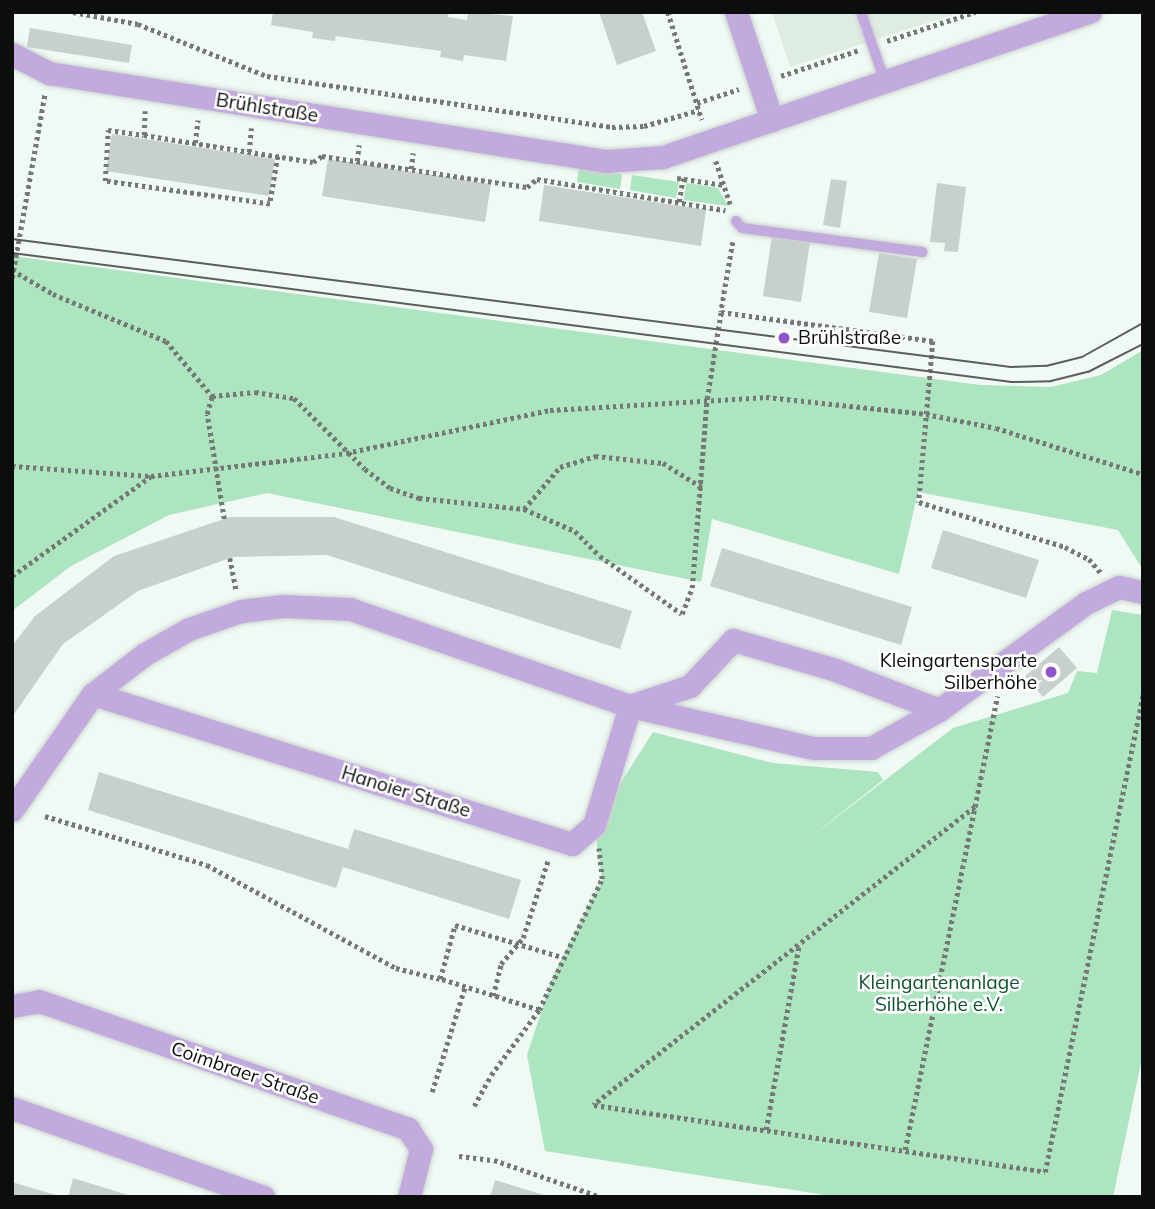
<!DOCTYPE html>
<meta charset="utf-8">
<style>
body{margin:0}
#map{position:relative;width:1155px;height:1209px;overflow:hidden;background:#f0f9f3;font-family:Mulish,sans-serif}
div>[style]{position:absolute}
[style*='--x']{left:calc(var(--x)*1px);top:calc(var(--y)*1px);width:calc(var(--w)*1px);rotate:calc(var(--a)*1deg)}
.built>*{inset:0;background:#deece2}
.green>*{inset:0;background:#ace5c0}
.building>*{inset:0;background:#c8d0cb}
.path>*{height:4.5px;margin-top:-2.25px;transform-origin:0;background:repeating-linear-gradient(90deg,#747975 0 3.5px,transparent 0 7px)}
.roads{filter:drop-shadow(0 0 2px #cbd3ce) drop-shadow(0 0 2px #cbd3ce)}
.service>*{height:10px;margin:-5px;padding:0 5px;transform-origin:5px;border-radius:5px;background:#c2aadf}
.minor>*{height:23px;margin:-11.5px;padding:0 11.5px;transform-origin:11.5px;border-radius:11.5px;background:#c2aadf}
.tram>*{height:2px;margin:-1px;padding:0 1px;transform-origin:1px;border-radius:1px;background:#5a5f5c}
.dots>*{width:19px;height:19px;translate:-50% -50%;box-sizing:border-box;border:4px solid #fff;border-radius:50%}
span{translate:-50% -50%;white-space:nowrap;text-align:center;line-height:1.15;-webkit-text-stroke:5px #fff;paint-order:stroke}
.street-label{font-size:19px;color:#0b0e0c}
.poi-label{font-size:19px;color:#0b0e0c}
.left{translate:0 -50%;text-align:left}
.right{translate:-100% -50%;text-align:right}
.park-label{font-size:19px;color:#0d522f}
.frame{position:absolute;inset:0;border:14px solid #0b0e0c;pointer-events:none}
</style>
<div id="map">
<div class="built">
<i style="clip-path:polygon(772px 12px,961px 12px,790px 67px)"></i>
</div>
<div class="green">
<i style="clip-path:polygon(579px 166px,615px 168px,615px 173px,622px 174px,620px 189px,577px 182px)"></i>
<i style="clip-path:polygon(632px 175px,679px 182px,676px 198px,630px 190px)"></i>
<i style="clip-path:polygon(686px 183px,718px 188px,728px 206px,684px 200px)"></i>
<i style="clip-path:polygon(12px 256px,980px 385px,1051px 387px,1101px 375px,1143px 350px,1143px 570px,1118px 530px,918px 492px,899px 574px,712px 519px,701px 582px,267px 493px,169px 515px,71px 566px,12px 611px)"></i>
<i style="clip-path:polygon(1112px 610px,1143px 615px,1143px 1053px,1113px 1197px,838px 1197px,545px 1151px,527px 1055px,553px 976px,602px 879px,594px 825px,653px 732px,773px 763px,878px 772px,883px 780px,803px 843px,953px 728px,1068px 693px,1077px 671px,1097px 673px)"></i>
</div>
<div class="building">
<i style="clip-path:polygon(273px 12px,449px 12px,448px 17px,467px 20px,468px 12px,513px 16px,506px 61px,464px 55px,463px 61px,440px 57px,441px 51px,336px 36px,335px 41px,312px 38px,313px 32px,271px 25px)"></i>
<i style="clip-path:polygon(599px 12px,642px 12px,656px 51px,617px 65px)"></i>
<i style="clip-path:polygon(30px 28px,132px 45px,129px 63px,27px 47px)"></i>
<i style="clip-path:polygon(112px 134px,275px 159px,269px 196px,106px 171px)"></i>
<i style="clip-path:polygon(328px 159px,491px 184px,485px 222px,322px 196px)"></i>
<i style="clip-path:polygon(831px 179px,847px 181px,840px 228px,823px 225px)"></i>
<i style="clip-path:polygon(937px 183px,966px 187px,958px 252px,944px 251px,945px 243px,930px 242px)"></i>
<i style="clip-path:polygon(544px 185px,706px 210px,701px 246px,539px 221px)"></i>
<i style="clip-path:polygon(772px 236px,810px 242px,801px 302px,763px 296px)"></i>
<i style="clip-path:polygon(879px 253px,917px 259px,907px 318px,869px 312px)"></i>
<i style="clip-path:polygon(230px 517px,334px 517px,632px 611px,620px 649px,327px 555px,233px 557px,138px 591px,63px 644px,12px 717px,12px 646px,35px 616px,114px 556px)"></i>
<i style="clip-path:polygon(943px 530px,1039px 560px,1026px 598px,931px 568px)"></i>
<i style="clip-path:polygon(722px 548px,912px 607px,901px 645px,710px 586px)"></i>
<i style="clip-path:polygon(1059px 647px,1077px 668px,1043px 697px,1025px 676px)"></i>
<i style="clip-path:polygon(99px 772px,348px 849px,354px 829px,521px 880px,509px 919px,343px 867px,336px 888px,88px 810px)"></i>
<i style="clip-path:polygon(73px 1178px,131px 1196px,131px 1197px,68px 1197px)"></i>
<i style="clip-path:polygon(495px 1180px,547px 1196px,546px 1197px,490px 1197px)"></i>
<i style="clip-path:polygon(12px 1182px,59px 1196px,59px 1197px,12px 1197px)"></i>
</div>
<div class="path">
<i style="--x:73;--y:12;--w:66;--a:10.5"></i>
<i style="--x:138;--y:24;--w:139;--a:22"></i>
<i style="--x:267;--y:76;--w:349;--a:8.4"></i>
<i style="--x:612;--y:127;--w:32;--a:-2"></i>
<i style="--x:644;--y:126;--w:57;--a:-16.2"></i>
<i style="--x:668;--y:12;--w:113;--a:72.5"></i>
<i style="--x:887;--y:41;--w:93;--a:-18.2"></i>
<i style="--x:781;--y:76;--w:82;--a:-18.4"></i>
<i style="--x:697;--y:103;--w:44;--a:-18.4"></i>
<i style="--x:144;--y:135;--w:24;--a:-88"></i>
<i style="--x:195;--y:143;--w:23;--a:-83"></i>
<i style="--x:249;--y:152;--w:24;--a:-85"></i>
<i style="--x:278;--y:156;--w:49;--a:99.5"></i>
<i style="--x:270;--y:204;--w:167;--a:-172.1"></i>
<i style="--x:105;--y:181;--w:51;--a:-86.6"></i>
<i style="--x:108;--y:130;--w:36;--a:8"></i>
<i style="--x:144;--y:135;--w:171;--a:9.1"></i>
<i style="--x:313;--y:162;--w:11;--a:-34"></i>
<i style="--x:322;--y:156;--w:207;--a:8.6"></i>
<i style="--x:527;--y:187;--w:13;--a:-39"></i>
<i style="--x:537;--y:179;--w:191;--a:9.4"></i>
<i style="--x:357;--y:161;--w:16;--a:-83"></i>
<i style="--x:716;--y:161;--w:47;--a:71.6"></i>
<i style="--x:411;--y:169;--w:16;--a:-83"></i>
<i style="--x:677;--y:178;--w:48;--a:8.5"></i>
<i style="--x:679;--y:202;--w:24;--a:-81"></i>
<i style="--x:733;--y:242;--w:71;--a:99.7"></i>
<i style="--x:721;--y:312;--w:214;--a:7.8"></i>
<i style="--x:933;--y:341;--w:162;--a:95"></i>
<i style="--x:919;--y:502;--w:153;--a:17.1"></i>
<i style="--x:1065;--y:547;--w:27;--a:27"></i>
<i style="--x:1089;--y:559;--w:18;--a:49"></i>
<i style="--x:12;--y:270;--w:48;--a:30.3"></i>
<i style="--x:53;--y:294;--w:122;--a:22.6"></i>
<i style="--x:166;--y:341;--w:72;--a:50.1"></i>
<i style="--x:12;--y:278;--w:188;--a:-79.9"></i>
<i style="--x:12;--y:466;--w:139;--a:4.1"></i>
<i style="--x:151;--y:476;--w:196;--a:-6.7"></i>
<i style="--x:346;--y:453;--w:208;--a:-11.9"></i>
<i style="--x:550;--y:410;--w:216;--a:-3.4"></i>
<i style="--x:766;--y:397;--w:161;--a:6.1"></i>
<i style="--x:926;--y:414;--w:71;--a:11.3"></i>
<i style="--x:996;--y:428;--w:154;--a:17.4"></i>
<i style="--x:524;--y:509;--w:56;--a:23.3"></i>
<i style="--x:575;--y:531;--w:35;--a:45"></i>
<i style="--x:600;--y:556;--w:100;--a:35.3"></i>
<i style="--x:682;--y:614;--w:28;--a:-69"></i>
<i style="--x:692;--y:588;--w:190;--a:-85.5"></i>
<i style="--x:707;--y:399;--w:88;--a:-80.9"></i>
<i style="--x:224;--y:519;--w:106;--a:-99.2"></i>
<i style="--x:207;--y:414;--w:19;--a:-74"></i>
<i style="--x:212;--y:396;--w:43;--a:-5.3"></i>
<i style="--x:255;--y:392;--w:39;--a:9"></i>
<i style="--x:294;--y:398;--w:100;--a:45"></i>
<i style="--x:365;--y:469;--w:31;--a:37"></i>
<i style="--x:390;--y:488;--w:31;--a:19"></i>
<i style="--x:419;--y:498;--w:106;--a:6"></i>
<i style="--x:524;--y:509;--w:55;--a:-49.4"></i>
<i style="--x:560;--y:467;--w:37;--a:-17"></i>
<i style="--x:595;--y:456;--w:68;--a:5.9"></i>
<i style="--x:663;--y:463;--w:47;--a:32"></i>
<i style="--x:230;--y:558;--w:33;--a:79"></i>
<i style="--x:12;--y:576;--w:171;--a:-35.7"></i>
<i style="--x:975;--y:807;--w:484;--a:142"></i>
<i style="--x:594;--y:1105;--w:456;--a:8.4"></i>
<i style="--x:1045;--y:1172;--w:487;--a:-78.4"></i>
<i style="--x:45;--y:816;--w:169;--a:16.8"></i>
<i style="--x:207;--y:865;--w:215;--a:28.6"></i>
<i style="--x:396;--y:968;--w:45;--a:14"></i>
<i style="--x:493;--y:996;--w:33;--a:-76"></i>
<i style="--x:501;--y:964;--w:34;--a:-50"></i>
<i style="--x:523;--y:938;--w:82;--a:-72.2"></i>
<i style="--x:539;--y:1010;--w:104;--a:-162.6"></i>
<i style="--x:440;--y:979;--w:56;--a:-74.5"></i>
<i style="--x:455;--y:925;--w:112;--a:16.7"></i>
<i style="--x:432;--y:1092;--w:110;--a:-72.6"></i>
<i style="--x:474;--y:1106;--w:35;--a:-61"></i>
<i style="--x:491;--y:1075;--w:81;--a:-53.6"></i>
<i style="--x:539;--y:1010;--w:145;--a:-64.3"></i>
<i style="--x:602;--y:879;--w:31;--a:-96"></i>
<i style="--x:766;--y:1130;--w:188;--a:-79.9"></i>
<i style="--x:905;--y:1150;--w:463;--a:-78.5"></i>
<i style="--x:459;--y:1156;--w:35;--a:7"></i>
<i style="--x:494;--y:1160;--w:113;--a:19.1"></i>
</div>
<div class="roads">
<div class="service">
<i style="--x:861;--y:12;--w:74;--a:71.1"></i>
<i style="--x:736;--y:221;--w:9;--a:49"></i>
<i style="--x:742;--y:228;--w:182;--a:7.6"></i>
</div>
<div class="minor">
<i style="--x:736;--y:12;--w:114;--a:71.6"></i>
<i style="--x:12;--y:54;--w:42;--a:27.2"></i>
<i style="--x:49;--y:73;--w:564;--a:8.98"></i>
<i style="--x:606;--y:161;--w:57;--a:-4"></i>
<i style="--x:663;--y:157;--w:451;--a:-18.8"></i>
<i style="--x:93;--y:694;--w:502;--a:17.39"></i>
<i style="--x:572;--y:844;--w:29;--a:-41"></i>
<i style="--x:594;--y:825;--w:124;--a:-73.2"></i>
<i style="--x:630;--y:706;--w:63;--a:-18.4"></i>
<i style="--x:690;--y:686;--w:63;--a:-46.9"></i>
<i style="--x:733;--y:640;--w:104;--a:16.2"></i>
<i style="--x:833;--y:669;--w:114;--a:21.1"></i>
<i style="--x:12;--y:810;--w:141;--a:-55.1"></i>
<i style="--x:93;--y:694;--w:66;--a:-37.6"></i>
<i style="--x:145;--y:654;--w:51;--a:-29.6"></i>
<i style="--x:189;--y:629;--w:55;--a:-19.1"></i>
<i style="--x:241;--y:611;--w:42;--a:-6.8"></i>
<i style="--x:283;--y:606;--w:67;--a:2.6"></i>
<i style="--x:350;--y:609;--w:296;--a:19.1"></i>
<i style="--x:630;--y:706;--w:189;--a:12.9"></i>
<i style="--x:814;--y:748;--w:57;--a:0"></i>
<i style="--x:871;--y:748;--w:78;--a:-29.2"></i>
<i style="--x:939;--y:710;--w:182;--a:-36.1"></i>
<i style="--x:1086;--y:603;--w:37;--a:-26"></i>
<i style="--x:1119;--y:587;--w:25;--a:12"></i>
<i style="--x:12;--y:1006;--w:27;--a:-10"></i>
<i style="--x:39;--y:1001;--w:391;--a:19.1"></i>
<i style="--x:408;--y:1129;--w:24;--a:57"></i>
<i style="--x:421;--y:1149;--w:49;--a:104"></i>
<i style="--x:12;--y:1108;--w:267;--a:19.5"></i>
</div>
</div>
<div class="tram">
<i style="--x:12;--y:239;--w:1007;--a:7.3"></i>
<i style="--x:1011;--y:367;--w:35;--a:-2"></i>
<i style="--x:1046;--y:366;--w:37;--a:-14"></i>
<i style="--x:1082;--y:357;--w:70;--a:-29.1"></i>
<i style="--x:12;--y:253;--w:1008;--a:7.35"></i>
<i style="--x:1012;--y:382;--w:39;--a:-1"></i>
<i style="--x:1051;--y:381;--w:38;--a:-14"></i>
<i style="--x:1088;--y:372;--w:62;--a:-27"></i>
</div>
<div class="dots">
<i style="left:784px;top:338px;background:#9154ca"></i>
<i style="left:1051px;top:672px;background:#9154ca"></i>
</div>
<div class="street-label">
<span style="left:267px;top:108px;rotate:9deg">Brühlstraße</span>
<span style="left:406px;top:792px;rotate:17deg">Hanoier Straße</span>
<span style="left:245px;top:1073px;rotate:19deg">Coimbraer Straße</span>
</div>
<div class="poi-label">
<span class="left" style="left:798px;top:338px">Brühlstraße</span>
<span class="right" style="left:1037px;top:672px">Kleingartensparte<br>Silberhöhe</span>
</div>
<div class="park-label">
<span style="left:939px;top:994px">Kleingartenanlage<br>Silberhöhe e.V.</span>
</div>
<div class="frame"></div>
</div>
